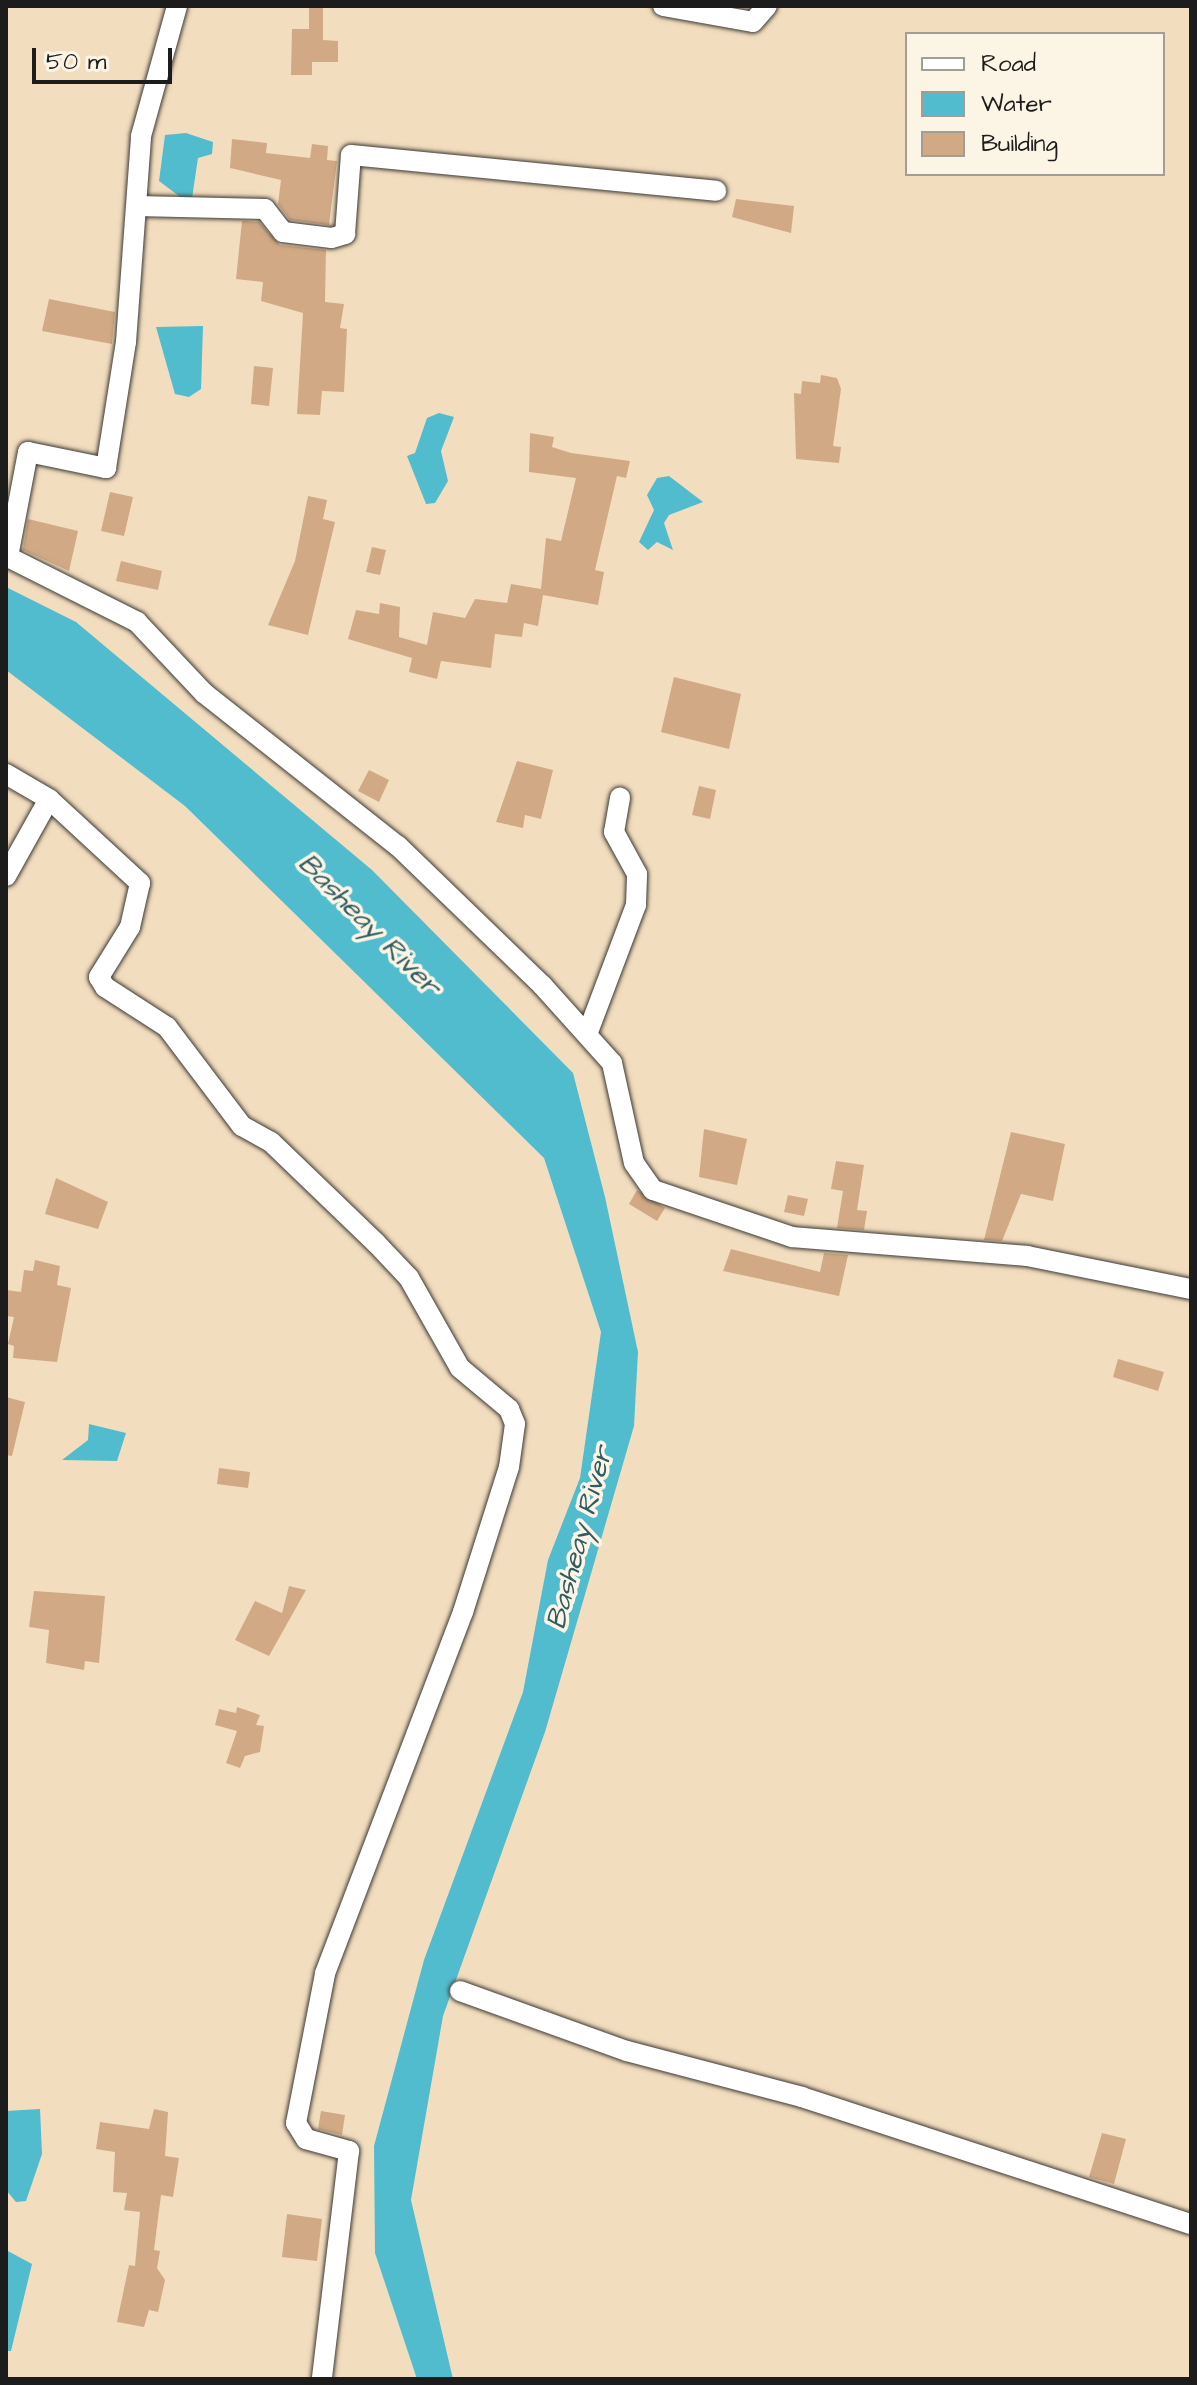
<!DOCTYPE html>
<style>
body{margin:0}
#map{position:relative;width:1197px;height:2385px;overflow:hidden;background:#f3ddbf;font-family:"Architects Daughter",sans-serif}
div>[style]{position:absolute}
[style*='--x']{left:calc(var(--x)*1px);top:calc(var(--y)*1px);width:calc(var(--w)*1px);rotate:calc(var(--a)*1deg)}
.water>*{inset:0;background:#51bccd}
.building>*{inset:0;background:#d1aa85}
.roads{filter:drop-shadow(0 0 2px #3c3934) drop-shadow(0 0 2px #3c3934)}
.street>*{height:20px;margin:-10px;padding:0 10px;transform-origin:10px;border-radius:10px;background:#fff}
span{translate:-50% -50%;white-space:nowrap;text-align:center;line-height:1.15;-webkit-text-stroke:7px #fcf5e5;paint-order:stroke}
.water-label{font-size:28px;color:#315c63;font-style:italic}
.frame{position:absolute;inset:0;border:8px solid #1c1c1c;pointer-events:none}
.legend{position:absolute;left:905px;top:32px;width:260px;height:144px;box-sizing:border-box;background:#fcf5e5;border:2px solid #a29e95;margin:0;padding:10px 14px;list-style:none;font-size:24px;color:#1c1c1c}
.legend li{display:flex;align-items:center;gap:16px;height:40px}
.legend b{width:40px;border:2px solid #a29e95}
.scale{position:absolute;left:32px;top:48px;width:140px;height:36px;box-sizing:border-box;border:4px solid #1c1c1c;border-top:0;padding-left:10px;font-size:24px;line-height:28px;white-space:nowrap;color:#1c1c1c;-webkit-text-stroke:6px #fcf5e5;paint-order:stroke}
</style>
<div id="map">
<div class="water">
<i style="clip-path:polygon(186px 133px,213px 142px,212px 154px,198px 158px,191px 205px,159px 181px,165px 135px)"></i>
<i style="clip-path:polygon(203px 326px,201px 389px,189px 397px,175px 394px,156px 327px)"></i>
<i style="clip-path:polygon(439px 413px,454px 417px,441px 451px,448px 481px,435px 503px,426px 504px,407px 456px,415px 453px,427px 418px)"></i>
<i style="clip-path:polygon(669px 476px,703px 502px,669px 515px,664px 523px,673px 550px,657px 542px,648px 550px,639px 542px,654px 510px,647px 495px,657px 478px)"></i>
<i style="clip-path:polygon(6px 587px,76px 622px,372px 870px,573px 1073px,605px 1197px,638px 1352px,634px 1426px,545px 1732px,443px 2016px,411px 2200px,453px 2379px,417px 2379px,375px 2253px,374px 2146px,424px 1960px,523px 1692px,548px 1560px,580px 1478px,601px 1332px,544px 1158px,185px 806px,6px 670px)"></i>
<i style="clip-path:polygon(89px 1424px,126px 1433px,117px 1461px,62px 1460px,88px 1440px)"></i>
<i style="clip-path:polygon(40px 2109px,42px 2154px,26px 2201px,16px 2202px,6px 2190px,6px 2111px)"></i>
<i style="clip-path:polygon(6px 2250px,32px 2264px,11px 2351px,6px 2351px)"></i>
</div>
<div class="building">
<i style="clip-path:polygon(309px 6px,323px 6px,323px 40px,338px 41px,338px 62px,312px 62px,312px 75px,291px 75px,292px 29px,309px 29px)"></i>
<i style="clip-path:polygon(232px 139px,267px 143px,266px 153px,310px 158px,312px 144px,328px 146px,327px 160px,337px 161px,329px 225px,290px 220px,278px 204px,281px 180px,230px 168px)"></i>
<i style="clip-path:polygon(736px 199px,794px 206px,791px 233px,732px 217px)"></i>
<i style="clip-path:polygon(242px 221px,259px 222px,280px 245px,326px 250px,325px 302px,344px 304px,340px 328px,347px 329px,344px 392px,322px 391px,320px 415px,297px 414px,303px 313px,261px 301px,263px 282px,236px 279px)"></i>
<i style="clip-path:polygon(49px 299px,115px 312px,112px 344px,42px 331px)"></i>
<i style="clip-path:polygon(254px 366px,273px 368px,269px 406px,251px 404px)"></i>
<i style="clip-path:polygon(821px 375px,837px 378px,841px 389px,833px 446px,841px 447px,839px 463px,796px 459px,794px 393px,801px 394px,802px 381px,820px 383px)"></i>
<i style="clip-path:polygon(530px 433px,554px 437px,552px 447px,571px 453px,630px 461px,626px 478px,617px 476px,595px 570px,604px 572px,598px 605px,543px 595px,538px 626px,524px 623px,522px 637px,495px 634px,491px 668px,441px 661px,437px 679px,409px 672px,412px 658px,348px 639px,356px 610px,379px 614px,380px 603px,400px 607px,399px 637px,427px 645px,433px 612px,465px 618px,475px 599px,507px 603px,511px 584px,541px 589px,546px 538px,561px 541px,576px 478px,529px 472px)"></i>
<i style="clip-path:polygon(110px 492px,133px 497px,124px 536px,101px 531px)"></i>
<i style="clip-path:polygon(308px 496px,327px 500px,323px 519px,335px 522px,308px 635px,268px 625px,295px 561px)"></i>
<i style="clip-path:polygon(28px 519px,78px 531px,69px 571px,23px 550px)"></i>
<i style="clip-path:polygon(372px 547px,386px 550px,380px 575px,366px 572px)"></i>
<i style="clip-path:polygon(121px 561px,162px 571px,158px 590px,116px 581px)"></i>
<i style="clip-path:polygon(674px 677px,741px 694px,729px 749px,661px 732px)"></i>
<i style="clip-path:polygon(517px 761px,553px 770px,541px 819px,525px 815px,523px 828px,496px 822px)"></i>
<i style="clip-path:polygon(369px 770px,389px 780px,379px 802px,358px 791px)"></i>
<i style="clip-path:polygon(699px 786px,716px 790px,710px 819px,692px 815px)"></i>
<i style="clip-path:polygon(704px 1129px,747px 1139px,737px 1185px,699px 1177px)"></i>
<i style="clip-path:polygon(1011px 1132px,1065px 1144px,1053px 1201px,1021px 1194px,1002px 1241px,984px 1240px)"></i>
<i style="clip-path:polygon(836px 1161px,864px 1165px,857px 1210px,867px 1211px,864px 1230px,837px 1228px,843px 1191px,831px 1189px)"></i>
<i style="clip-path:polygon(56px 1178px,108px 1202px,98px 1229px,45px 1214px)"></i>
<i style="clip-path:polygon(637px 1190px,665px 1208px,657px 1221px,629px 1204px)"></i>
<i style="clip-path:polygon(788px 1195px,808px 1199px,804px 1216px,784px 1212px)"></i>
<i style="clip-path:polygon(731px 1249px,820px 1272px,824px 1253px,848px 1255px,839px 1296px,723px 1271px)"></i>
<i style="clip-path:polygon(35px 1260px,60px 1266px,57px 1285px,71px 1288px,57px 1362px,13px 1358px,14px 1346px,8px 1344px,14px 1317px,6px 1316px,6px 1290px,21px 1292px,24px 1270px,33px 1271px)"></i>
<i style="clip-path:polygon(1118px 1359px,1164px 1372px,1158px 1391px,1113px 1377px)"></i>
<i style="clip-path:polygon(6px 1397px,25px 1402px,12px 1456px,6px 1455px)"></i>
<i style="clip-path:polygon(219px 1468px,250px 1472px,248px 1488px,217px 1484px)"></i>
<i style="clip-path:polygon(289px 1586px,306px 1590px,269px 1656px,235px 1640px,255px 1601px,282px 1613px)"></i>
<i style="clip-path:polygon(34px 1591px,105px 1596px,99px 1663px,85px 1661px,84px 1670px,46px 1663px,49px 1630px,29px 1627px)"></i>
<i style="clip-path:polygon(237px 1707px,260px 1715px,256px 1725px,264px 1726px,260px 1752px,245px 1756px,240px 1768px,226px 1763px,237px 1731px,215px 1725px,219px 1709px,236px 1713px)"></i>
<i style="clip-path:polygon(154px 2109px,168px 2112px,165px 2156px,179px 2158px,173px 2197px,161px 2195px,154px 2250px,160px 2251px,157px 2268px,165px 2280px,158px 2312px,149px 2310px,144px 2327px,117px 2322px,129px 2265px,135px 2266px,140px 2212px,124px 2210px,127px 2193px,113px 2192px,115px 2152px,96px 2149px,100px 2122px,149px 2129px)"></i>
<i style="clip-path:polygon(321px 2111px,345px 2115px,342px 2135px,318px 2129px)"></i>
<i style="clip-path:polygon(1102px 2133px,1126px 2139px,1114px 2184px,1089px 2177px)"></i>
<i style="clip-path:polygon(287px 2214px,322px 2219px,317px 2261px,282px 2257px)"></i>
</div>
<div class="roads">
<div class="street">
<i style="--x:663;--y:6;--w:91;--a:10.1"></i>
<i style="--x:753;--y:22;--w:21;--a:-49"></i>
<i style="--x:137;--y:206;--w:128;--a:1.3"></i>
<i style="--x:265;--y:209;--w:29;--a:52"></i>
<i style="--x:283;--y:232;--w:49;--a:7"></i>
<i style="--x:332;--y:238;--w:14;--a:-17"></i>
<i style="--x:345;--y:234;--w:79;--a:-85.7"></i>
<i style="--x:351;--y:155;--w:367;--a:5.6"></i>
<i style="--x:6;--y:556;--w:147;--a:26.7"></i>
<i style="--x:137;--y:622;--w:98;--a:46.7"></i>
<i style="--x:204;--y:693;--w:247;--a:38.3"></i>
<i style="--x:398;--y:846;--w:200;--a:44"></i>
<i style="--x:542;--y:985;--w:105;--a:48.1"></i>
<i style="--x:612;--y:1063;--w:102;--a:77.6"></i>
<i style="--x:634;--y:1163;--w:33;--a:55"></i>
<i style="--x:653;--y:1190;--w:147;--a:18.7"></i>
<i style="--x:792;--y:1237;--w:236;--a:4.6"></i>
<i style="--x:1027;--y:1256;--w:167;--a:11.4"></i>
<i style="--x:8;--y:557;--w:107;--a:-79.2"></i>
<i style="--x:28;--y:452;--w:80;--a:11.6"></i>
<i style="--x:106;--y:468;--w:128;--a:-81"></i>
<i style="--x:126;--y:342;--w:207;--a:-85.8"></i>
<i style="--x:141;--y:136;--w:135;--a:-74.5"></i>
<i style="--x:6;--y:774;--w:50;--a:30.2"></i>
<i style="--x:49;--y:799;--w:124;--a:42.7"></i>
<i style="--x:140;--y:883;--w:45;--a:102.8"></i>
<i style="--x:130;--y:927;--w:59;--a:121.8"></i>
<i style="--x:99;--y:977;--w:12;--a:59"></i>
<i style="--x:105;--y:987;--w:74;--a:32.8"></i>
<i style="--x:167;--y:1027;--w:124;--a:52.9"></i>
<i style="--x:242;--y:1126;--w:33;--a:29"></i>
<i style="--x:271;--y:1142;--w:146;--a:43.9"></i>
<i style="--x:376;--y:1243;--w:48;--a:46.7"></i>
<i style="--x:409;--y:1278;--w:103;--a:60.5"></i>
<i style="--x:460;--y:1368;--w:64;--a:39.9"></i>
<i style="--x:509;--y:1409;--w:16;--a:68"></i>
<i style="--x:515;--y:1424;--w:43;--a:97.9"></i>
<i style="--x:509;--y:1467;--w:152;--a:107.6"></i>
<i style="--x:463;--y:1612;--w:387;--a:110.9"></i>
<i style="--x:325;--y:1974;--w:152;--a:101"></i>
<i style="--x:296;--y:2123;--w:19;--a:58"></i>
<i style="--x:306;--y:2139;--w:45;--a:15.6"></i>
<i style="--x:349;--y:2151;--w:230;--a:96.8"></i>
<i style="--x:6;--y:876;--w:88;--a:-60.8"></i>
<i style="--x:588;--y:1032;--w:136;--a:-69.3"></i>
<i style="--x:636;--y:905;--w:31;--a:-88"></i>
<i style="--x:637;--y:874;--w:48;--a:-118.7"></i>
<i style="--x:614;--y:832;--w:35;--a:-80"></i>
<i style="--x:460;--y:1991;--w:177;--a:19.8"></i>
<i style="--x:627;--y:2051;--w:181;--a:14.7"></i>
<i style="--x:802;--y:2097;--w:409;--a:18.1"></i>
</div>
</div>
<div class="water-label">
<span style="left:369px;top:925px;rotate:45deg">Basheay River</span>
<span style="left:580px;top:1538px;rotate:-75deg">Basheay River</span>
</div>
<div class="frame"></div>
<ul class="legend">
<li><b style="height:10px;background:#fff"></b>Road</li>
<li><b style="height:22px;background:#51bccd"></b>Water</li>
<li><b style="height:22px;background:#d1aa85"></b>Building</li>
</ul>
<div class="scale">50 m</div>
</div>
